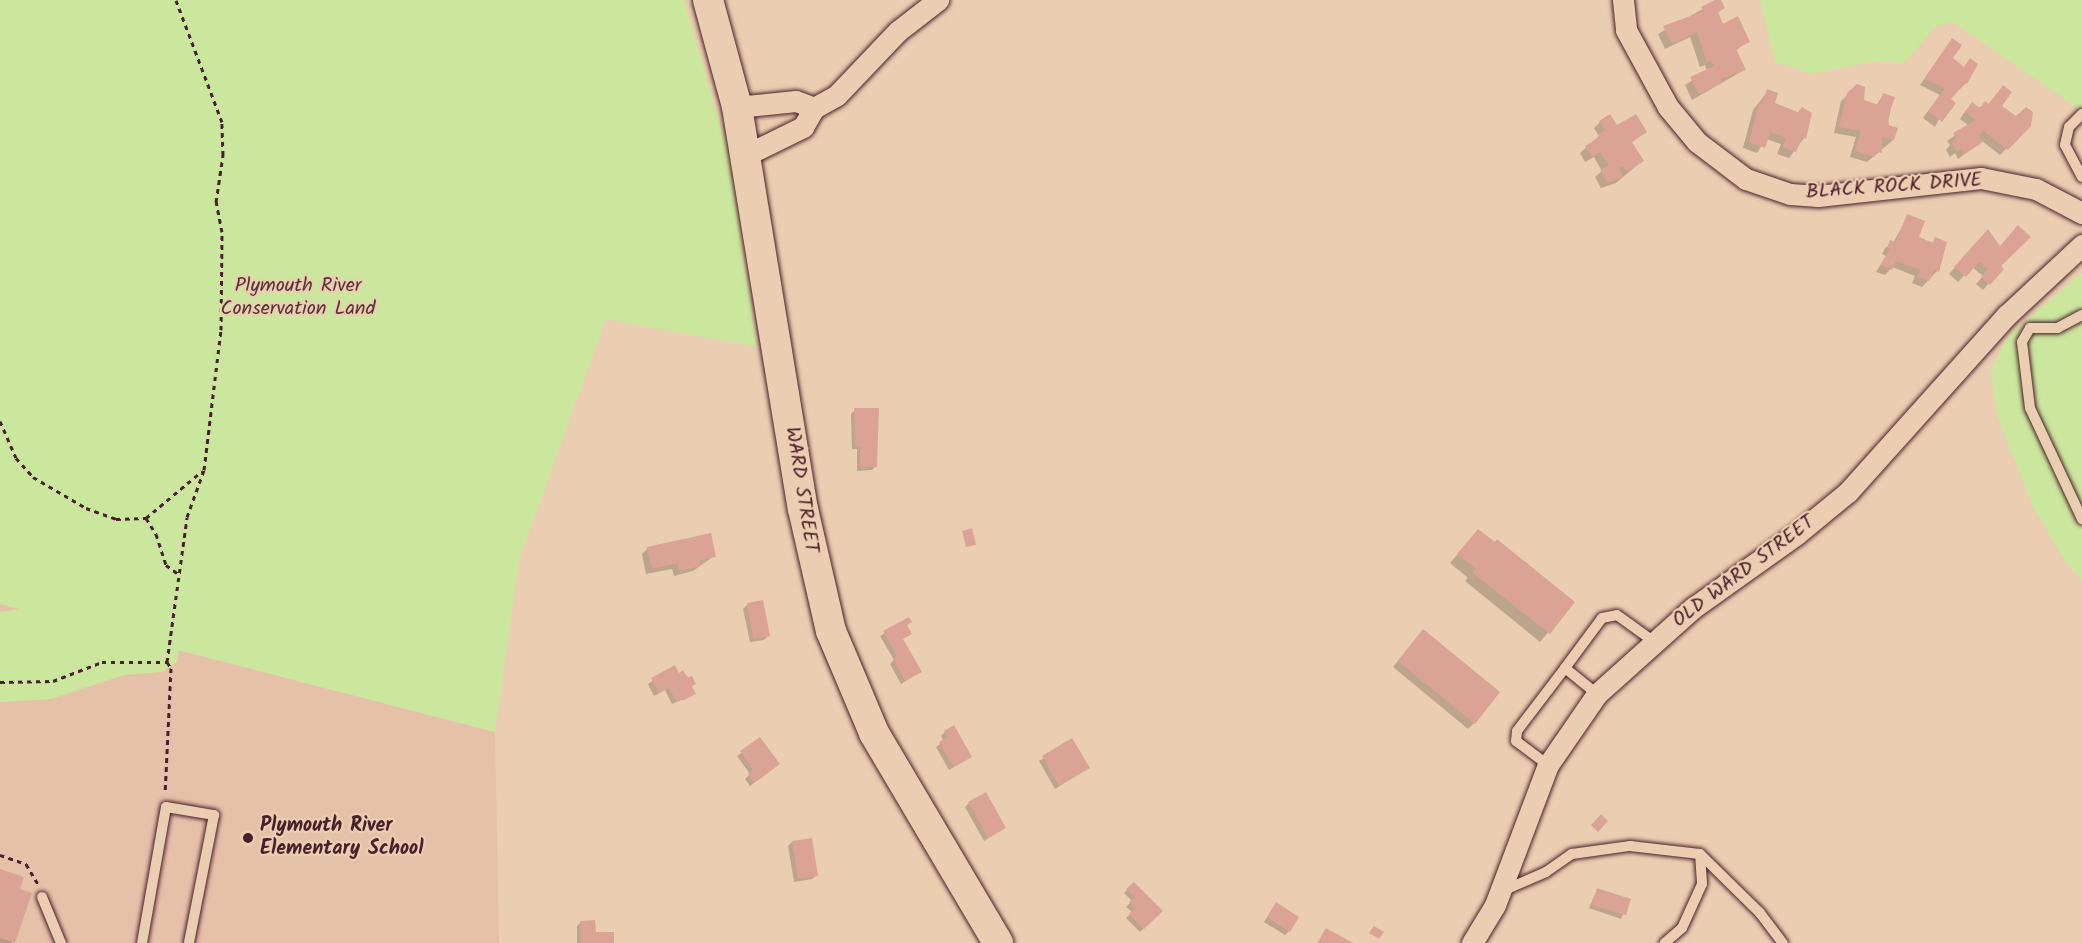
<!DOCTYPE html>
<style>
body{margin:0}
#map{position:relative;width:2082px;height:943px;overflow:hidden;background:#ebceb1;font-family:Kalam,sans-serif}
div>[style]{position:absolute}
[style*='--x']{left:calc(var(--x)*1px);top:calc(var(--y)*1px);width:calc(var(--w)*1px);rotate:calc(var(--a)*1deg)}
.built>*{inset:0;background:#e6c1a9}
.green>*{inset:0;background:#cbe79d}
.shadow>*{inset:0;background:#0003}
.building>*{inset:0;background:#dba396}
.path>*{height:3px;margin-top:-1.5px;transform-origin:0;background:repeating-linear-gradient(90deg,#4a1f2b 0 4.5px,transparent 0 9px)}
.roads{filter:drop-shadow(0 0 2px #4a1f2b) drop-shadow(0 0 2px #4a1f2b)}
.lane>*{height:10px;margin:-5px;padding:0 5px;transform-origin:5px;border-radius:5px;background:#ebceb1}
.street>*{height:21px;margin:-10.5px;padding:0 10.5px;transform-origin:10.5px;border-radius:10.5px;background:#ebceb1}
.secondary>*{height:30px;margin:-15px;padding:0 15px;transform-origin:15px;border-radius:15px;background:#ebceb1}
.dots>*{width:16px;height:16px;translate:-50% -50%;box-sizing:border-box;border:3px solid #ebceb1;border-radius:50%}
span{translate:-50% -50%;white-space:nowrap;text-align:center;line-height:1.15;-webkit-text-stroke:4.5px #ebceb1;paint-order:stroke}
.street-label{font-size:20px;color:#4a1f2b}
.park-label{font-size:20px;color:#573336}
.poi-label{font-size:20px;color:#4a1f2b;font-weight:700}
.left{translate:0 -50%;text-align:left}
</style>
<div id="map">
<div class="built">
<i style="clip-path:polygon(0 604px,495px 732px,499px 943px,0 943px)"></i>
</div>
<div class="green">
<i style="clip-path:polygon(0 0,684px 0,727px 148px,757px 347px,606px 319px,519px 560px,495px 732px,179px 650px,177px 662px,162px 672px,124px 675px,51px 699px,0 702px,0 612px,20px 609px,0 604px)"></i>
<i style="clip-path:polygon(1760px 0,2082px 0,2082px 111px,1953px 22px,1936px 26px,1904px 63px,1876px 61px,1812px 74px,1775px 62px)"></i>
<i style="clip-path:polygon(2082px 272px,2082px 580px,2067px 564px,2033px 507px,1997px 415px,1991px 371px,2006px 339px)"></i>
</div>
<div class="shadow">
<i style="clip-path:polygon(1719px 0,1723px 8px,1717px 14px,1723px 26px,1748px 41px,1735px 51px,1744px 70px,1692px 100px,1685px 85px,1707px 71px,1705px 65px,1700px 67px,1690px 37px,1665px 49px,1658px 34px)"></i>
<i style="clip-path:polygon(1952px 40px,1950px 58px,1964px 68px,1966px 83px,1949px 100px,1935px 127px,1923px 118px,1940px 95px,1920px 85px)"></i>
<i style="clip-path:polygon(1858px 86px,1862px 101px,1876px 106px,1883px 95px,1893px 98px,1887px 126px,1893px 140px,1867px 162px,1850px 157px,1856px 137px,1834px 133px,1841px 101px)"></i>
<i style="clip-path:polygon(1768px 91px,1773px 104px,1804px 138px,1789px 158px,1777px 154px,1781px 144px,1766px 139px,1757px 153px,1743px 148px,1753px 110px)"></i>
<i style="clip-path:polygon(1997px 93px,1999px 106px,2029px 125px,2000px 155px,1982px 141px,1958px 159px,1955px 153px,1950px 157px,1946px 150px,1950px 145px,1947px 141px,1969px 126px,1960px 119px,1966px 110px,1988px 105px)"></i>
<i style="clip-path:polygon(1600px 122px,1645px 132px,1631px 143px,1642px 161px,1616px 183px,1601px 188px,1595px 177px,1602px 171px,1594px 157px,1585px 162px,1580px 153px,1599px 136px,1594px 128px)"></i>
<i style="clip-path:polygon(1908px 216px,1917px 238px,1931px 244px,1936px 239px,1945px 243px,1937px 271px,1922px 287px,1912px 283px,1915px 276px,1892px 267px,1885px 275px,1876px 272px,1886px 256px,1882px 254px,1885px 248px,1893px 243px)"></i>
<i style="clip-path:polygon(1982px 237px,1999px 247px,2002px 269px,1983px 290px,1976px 284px,1983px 276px,1972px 267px,1958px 282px,1949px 274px)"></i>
<i style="clip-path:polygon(855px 410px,876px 466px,872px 470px,857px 471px,857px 449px,852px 449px,851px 414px)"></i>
<i style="clip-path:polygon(1478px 531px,1573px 603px,1540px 642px,1465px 581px,1468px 578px,1450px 563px)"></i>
<i style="clip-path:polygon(648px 548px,714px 556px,693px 571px,674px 576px,672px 569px,646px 574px,642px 554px)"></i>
<i style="clip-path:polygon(747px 605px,768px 636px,764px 640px,750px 642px,743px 609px)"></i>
<i style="clip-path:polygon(908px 619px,906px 626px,910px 633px,902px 640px,920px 672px,901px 684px,890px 664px,894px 660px,880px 636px)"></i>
<i style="clip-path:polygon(1417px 637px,1474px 723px,1468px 729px,1393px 667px)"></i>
<i style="clip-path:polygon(674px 667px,678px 675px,683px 672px,694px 684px,691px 687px,694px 694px,672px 704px,665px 690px,654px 696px,648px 684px)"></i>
<i style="clip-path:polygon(945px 732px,966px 760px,949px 770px,936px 747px,944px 741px,941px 736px)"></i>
<i style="clip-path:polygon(1072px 741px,1088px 768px,1055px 789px,1039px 761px)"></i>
<i style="clip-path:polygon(741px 753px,774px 768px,750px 786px,745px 779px,750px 774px,737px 756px)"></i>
<i style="clip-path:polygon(969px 803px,1004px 828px,984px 841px,965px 807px)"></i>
<i style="clip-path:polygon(792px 842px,816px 875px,812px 879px,794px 882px,788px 846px)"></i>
<i style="clip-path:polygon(0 870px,18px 890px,12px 943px,0 943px)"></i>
<i style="clip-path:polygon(1134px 884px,1161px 911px,1140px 932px,1126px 918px,1132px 912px,1126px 907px,1132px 901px,1124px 893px)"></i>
<i style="clip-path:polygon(1597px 890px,1629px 900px,1621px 919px,1589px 908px)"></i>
<i style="clip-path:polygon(1273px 908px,1289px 931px,1285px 935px,1264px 922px)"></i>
<i style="clip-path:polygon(581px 922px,594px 934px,612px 943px,577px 943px,577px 926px)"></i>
</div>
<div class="building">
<i style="clip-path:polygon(1715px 0,1721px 0,1725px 8px,1718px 12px,1723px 24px,1738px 16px,1750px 42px,1736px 49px,1746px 70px,1720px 79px,1722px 83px,1699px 94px,1690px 77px,1714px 66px,1711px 60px,1707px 62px,1697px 32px,1672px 44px,1663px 26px,1704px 11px,1701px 7px)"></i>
<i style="clip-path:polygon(1952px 38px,1962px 45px,1953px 58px,1964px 67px,1970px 58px,1978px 64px,1967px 84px,1965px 82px,1951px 99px,1956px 103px,1942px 122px,1928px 111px,1945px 88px,1924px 79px)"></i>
<i style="clip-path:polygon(1857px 84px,1865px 87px,1864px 100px,1879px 105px,1883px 93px,1895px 97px,1888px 117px,1889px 125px,1898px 128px,1894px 140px,1882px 137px,1882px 153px,1876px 152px,1875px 157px,1855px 151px,1861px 131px,1839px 127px,1847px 93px)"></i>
<i style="clip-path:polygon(2003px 85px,2012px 92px,2002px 106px,2016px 116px,2026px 107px,2033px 112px,2031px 126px,2008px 150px,1983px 131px,1979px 136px,1983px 142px,1965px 154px,1962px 148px,1957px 152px,1951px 142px,1956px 139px,1953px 133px,1976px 120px,1965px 112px,1972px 102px,1980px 108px,1985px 101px,1989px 104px)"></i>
<i style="clip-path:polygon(1767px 89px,1778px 93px,1775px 103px,1798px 112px,1802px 107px,1812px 113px,1806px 139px,1802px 137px,1796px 152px,1783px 147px,1786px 138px,1770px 132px,1765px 148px,1749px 142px,1759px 103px,1762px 104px)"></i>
<i style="clip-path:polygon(1610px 114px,1617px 125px,1636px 114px,1647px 132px,1632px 142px,1644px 161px,1626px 172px,1623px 166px,1619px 169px,1623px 177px,1608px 183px,1600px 170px,1609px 165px,1600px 152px,1592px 157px,1585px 146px,1600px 137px,1598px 134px,1605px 130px,1599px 121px)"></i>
<i style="clip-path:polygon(1907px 214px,1925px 221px,1919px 237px,1933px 243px,1935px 237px,1947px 242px,1939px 272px,1934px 270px,1929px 281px,1917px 277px,1920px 270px,1896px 261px,1892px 270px,1881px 265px,1890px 249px,1887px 248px,1890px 240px,1896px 242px)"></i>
<i style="clip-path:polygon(2018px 225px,2031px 237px,2001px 266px,2004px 269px,1990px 285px,1981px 277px,1988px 269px,1979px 262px,1966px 277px,1954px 267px,1988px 229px,2000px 246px)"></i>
<i style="clip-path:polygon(854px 408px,879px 408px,877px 467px,860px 467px,860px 446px,855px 446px)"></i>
<i style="clip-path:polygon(972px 528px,976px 545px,966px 547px,962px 531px)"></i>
<i style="clip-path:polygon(1478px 529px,1495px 542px,1497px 539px,1575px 602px,1550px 634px,1472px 572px,1476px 569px,1457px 554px)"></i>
<i style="clip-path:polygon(711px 533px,716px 557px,700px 560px,701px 566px,679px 571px,678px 563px,652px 569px,647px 547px)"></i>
<i style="clip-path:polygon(763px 600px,770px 636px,753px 639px,747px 603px)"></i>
<i style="clip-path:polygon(909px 617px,912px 622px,907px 625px,912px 634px,903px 639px,922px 672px,905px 681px,893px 659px,897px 656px,883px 631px)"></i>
<i style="clip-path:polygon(1423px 629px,1500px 692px,1475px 724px,1398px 661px)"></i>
<i style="clip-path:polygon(675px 665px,679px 673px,683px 670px,687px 678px,692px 676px,696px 684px,692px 686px,696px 694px,684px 700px,676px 701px,669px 688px,659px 693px,651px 678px)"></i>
<i style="clip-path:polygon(954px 725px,972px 757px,954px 767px,939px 742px,948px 737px,944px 731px)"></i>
<i style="clip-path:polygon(760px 737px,780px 764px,754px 783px,748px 774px,753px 770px,740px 751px)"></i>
<i style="clip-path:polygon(1072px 738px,1090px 768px,1059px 786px,1042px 756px)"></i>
<i style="clip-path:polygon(986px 792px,1006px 828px,988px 838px,968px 802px)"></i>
<i style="clip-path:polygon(1601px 814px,1608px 821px,1598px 832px,1591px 825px)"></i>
<i style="clip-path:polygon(812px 838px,818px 876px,798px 879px,792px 841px)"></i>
<i style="clip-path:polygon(0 869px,24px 877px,20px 889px,32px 893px,15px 943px,0 938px)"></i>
<i style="clip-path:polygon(1134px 882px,1163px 911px,1144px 929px,1129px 914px,1135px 908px,1129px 902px,1135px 897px,1126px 889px)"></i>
<i style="clip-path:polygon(1597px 888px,1631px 899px,1626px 915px,1592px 905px)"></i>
<i style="clip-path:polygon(1276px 902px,1299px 917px,1290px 932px,1267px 917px)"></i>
<i style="clip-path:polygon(595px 920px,596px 932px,614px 932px,614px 943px,581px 943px,580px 921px)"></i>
<i style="clip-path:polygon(1374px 926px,1384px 932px,1379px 939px,1369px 933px)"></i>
<i style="clip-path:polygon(1326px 928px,1353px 943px,1317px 943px)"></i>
</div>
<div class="path">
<i style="--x:0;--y:421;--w:40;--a:66.6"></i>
<i style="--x:16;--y:458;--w:25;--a:48"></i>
<i style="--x:33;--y:477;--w:61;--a:30.3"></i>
<i style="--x:86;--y:508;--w:32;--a:20"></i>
<i style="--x:116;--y:519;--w:30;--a:-2"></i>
<i style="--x:146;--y:518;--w:73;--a:-40"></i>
<i style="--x:146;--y:518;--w:19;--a:58"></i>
<i style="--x:156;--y:534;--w:33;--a:72"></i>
<i style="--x:166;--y:565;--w:17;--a:36"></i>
<i style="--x:167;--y:662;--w:146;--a:-82.1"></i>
<i style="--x:187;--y:517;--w:50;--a:-70.1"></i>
<i style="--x:204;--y:470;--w:141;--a:-83.1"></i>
<i style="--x:221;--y:330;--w:98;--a:-89.4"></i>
<i style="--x:222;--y:232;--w:31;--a:-101"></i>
<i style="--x:216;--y:202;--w:48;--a:-81.5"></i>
<i style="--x:223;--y:155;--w:33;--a:-92"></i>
<i style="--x:222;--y:122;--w:130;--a:-110.7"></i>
<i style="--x:0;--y:682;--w:53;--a:-1.1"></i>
<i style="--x:53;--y:681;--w:53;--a:-21.2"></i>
<i style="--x:102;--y:662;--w:65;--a:0"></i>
<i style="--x:167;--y:662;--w:7;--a:56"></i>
<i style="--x:171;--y:668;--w:125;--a:92.7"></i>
<i style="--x:0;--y:855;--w:28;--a:19"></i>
<i style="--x:26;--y:864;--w:23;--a:59"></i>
</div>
<div class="roads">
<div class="lane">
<i style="--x:2082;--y:114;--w:18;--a:135"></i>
<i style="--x:2069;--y:127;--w:18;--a:103"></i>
<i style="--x:2065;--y:145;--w:36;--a:62"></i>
<i style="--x:2082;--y:315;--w:27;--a:152"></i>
<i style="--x:2058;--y:328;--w:28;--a:180"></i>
<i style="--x:2030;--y:328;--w:16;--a:120"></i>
<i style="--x:2022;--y:342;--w:66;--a:83.1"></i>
<i style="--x:2030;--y:408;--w:123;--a:64.9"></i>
<i style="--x:1597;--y:694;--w:41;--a:-140.9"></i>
<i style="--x:1565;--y:668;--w:62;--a:-53.5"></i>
<i style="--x:1602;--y:618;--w:15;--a:-11"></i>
<i style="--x:1617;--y:615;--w:44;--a:35.8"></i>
<i style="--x:1548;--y:765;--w:40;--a:-143"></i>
<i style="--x:1516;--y:741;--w:10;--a:-84"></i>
<i style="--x:1517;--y:731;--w:79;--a:-52.7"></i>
<i style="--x:1700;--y:854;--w:84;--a:44.5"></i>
<i style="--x:1760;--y:913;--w:38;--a:53"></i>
<i style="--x:1500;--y:892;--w:50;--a:-23.5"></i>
<i style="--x:1546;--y:872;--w:32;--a:-35"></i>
<i style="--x:1572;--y:854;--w:59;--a:-7.9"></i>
<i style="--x:1630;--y:846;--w:70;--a:6.5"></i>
<i style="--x:1700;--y:854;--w:30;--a:86"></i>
<i style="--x:1702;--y:884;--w:48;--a:114.4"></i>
<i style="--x:1682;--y:928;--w:23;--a:139"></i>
<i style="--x:42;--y:897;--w:50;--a:67.6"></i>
<i style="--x:142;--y:943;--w:138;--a:-80"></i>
<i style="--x:166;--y:807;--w:49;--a:9.5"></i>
<i style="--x:214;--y:815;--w:130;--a:101.1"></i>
</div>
<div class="street">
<i style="--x:1623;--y:0;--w:30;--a:84"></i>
<i style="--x:1626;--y:30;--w:88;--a:61.4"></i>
<i style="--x:1668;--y:107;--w:45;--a:50.4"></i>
<i style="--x:1697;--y:142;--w:61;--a:37.1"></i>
<i style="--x:1746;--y:179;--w:46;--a:18.8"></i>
<i style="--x:1790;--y:194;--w:28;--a:4"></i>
<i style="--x:1818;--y:196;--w:164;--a:-6.3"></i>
<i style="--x:1981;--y:178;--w:56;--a:11.3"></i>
<i style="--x:2036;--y:189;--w:52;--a:27.6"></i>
<i style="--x:737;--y:107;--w:59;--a:-5.8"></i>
<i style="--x:796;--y:101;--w:19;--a:21"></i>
<i style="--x:746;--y:155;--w:64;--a:-26.2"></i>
<i style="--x:803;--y:127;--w:22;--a:-60"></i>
<i style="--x:814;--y:108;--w:26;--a:-29"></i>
<i style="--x:837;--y:95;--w:88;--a:-46.4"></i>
<i style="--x:898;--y:31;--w:51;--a:-37.8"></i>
<i style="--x:1472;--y:943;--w:44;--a:-58.8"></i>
<i style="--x:1495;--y:905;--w:150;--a:-69.3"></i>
<i style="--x:1548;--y:765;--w:86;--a:-55.4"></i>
<i style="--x:1597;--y:694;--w:129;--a:-41.9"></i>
<i style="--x:1693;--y:608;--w:129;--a:-35.5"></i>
<i style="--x:1798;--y:533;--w:65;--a:-39.4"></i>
<i style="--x:1848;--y:492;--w:238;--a:-48.1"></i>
<i style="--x:2007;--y:315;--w:103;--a:-43"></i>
</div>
<div class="secondary">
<i style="--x:708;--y:0;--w:111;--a:74.8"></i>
<i style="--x:737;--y:107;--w:407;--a:80.7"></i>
<i style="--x:803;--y:509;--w:125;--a:77.1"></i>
<i style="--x:831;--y:631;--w:111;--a:67.1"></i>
<i style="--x:874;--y:733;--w:244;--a:59.4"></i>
</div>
</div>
<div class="dots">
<i style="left:248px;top:838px;background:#4a1f2b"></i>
</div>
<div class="street-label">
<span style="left:1894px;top:187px;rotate:-4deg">BLACK ROCK DRIVE</span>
<span style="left:801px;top:490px;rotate:81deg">WARD STREET</span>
<span style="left:1744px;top:572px;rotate:-37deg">OLD WARD STREET</span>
</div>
<div class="park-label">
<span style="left:298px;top:298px">Plymouth River<br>Conservation Land</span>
</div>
<div class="poi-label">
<span class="left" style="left:260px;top:838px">Plymouth River<br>Elementary School</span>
</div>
</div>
